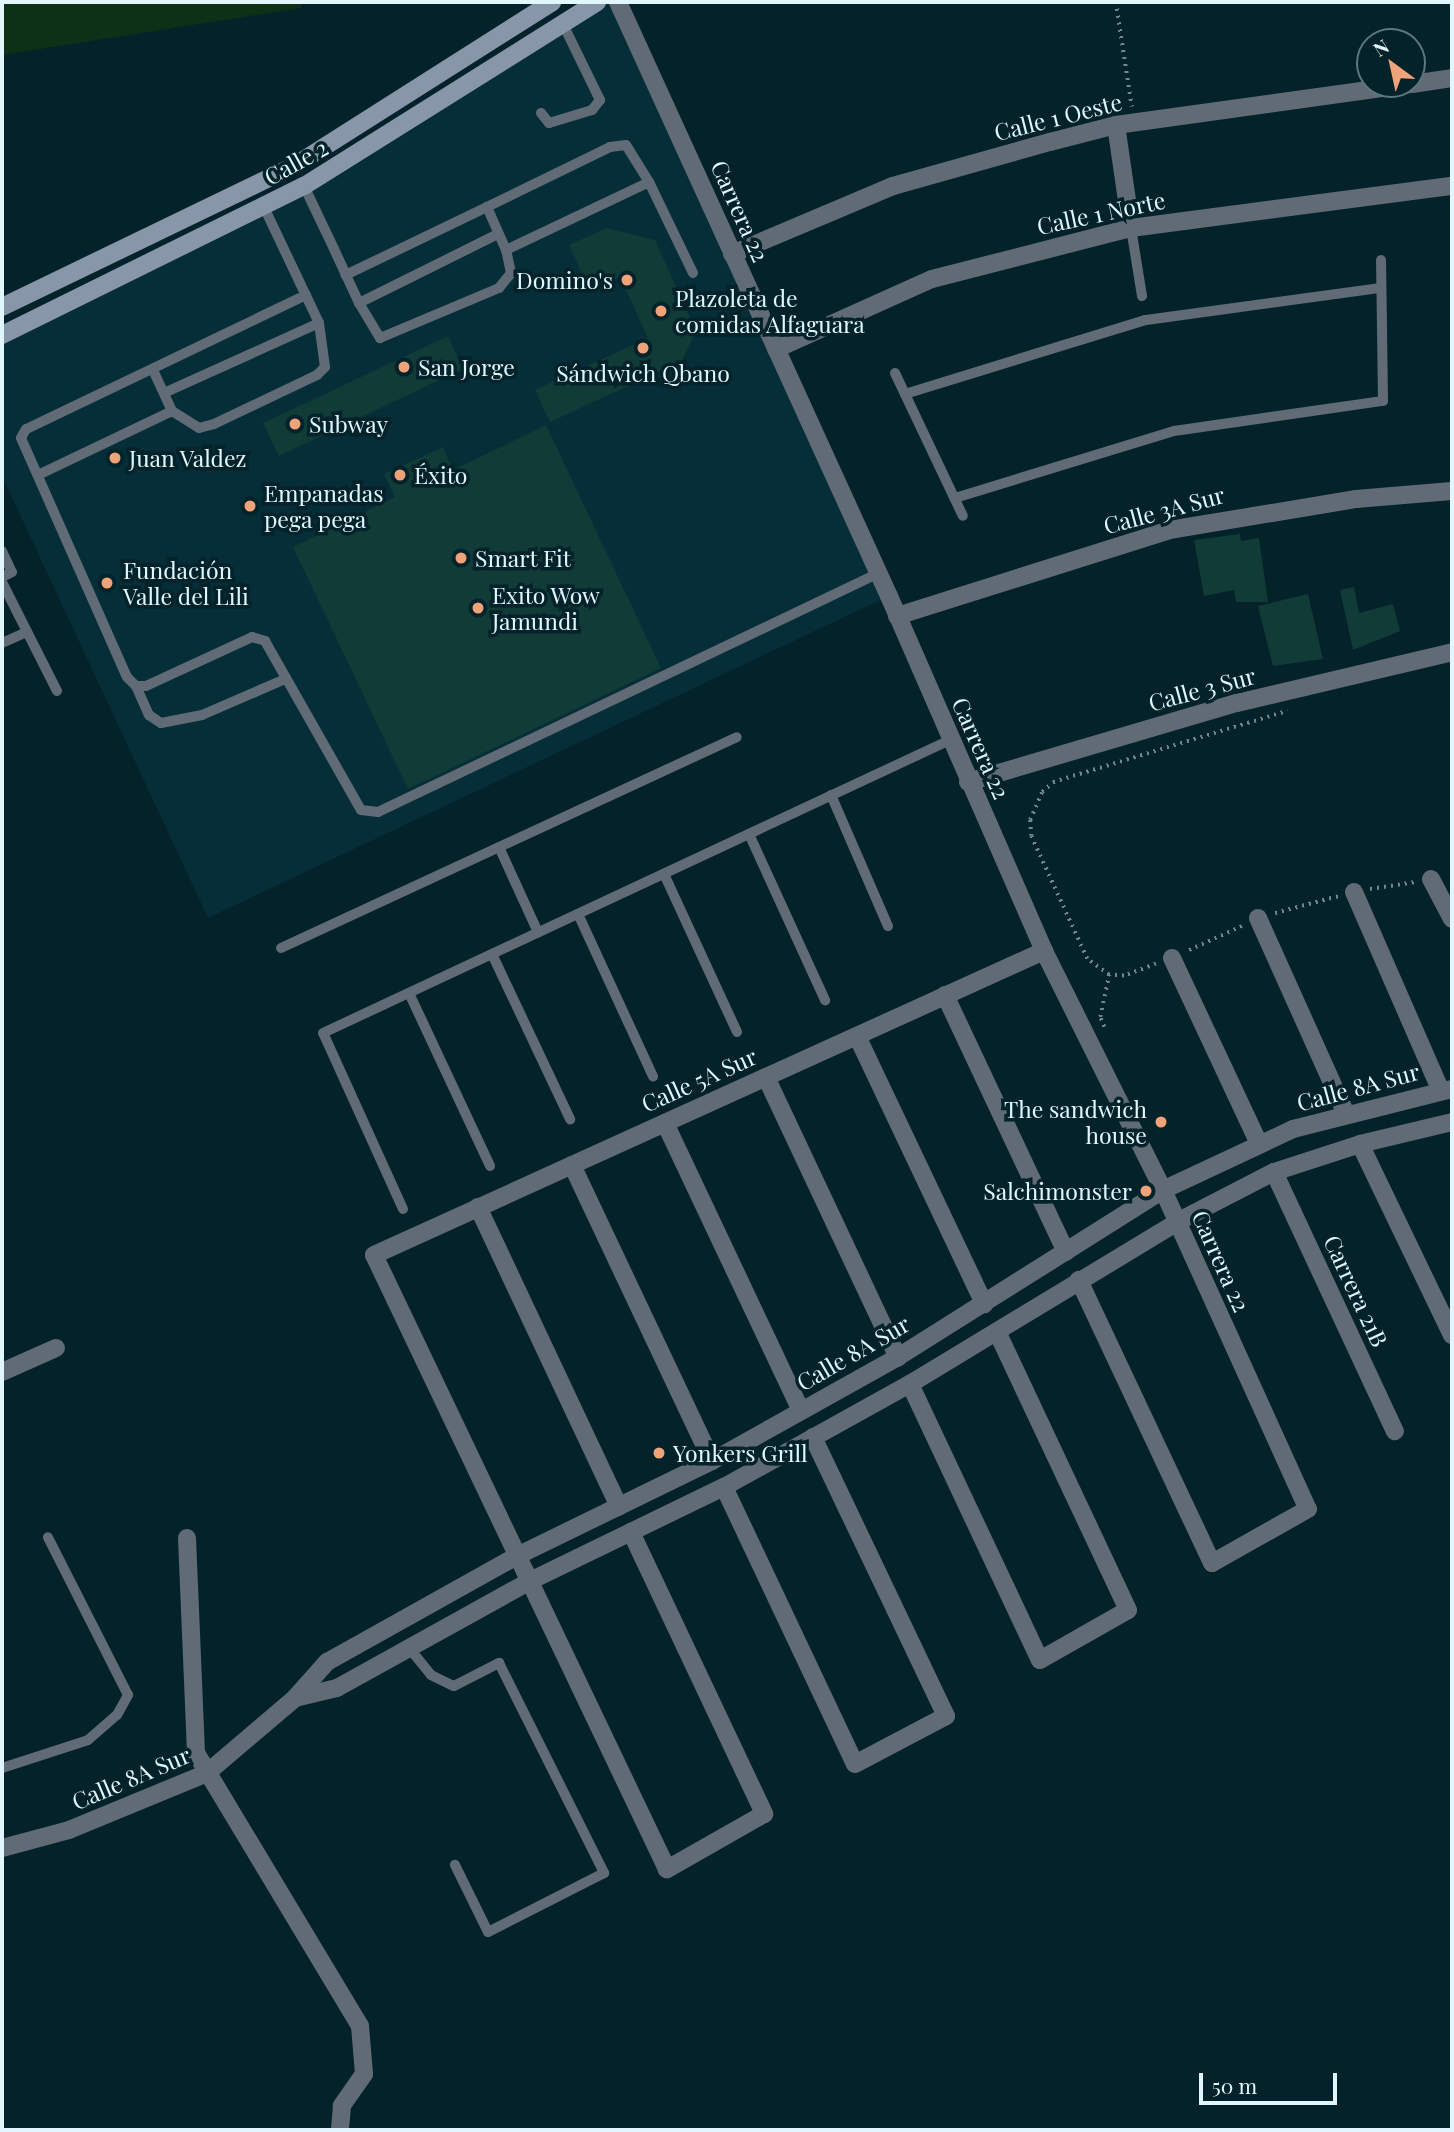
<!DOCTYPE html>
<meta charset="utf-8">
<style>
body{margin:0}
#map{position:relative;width:1454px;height:2132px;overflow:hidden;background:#04222a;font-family:"Playfair Display",serif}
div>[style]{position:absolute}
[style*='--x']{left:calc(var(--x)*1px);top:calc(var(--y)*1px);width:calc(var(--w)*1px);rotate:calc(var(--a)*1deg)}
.built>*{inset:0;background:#052e38}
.green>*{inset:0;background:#0b3217}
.building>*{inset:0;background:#103b36}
.path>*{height:3.5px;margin-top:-1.75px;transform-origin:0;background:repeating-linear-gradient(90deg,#6e8890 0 2px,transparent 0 7px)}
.service>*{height:10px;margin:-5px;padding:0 5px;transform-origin:5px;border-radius:5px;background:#616b76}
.minor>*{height:18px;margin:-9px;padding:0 9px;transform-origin:9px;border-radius:9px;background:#616b76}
.secondary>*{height:18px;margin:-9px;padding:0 9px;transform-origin:9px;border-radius:9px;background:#8797a9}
.dots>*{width:19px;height:19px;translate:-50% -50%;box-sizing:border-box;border:4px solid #04222a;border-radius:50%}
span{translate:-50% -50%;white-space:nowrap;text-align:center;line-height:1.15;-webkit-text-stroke:7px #04222a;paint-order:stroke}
.street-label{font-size:23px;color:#e1f7fd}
.poi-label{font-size:23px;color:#e1f7fd}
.right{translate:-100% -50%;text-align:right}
.left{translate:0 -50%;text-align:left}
.frame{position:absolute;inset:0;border:4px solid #e1f7fd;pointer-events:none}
.north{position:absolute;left:1356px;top:28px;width:70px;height:70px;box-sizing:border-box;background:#04222a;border:2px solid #5c777e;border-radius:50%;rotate:327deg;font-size:19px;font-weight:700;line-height:28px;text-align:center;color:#e1f7fd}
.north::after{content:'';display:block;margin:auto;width:24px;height:32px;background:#f0a279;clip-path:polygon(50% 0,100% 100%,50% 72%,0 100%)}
.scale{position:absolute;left:1199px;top:2073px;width:138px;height:32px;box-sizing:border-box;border:4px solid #e1f7fd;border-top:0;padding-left:9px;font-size:21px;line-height:24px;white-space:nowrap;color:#e1f7fd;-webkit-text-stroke:5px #04222a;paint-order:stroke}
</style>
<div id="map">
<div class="built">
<i style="clip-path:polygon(597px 2px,618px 2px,889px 596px,208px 918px,2px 476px,2px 335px,264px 207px)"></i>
</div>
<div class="green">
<i style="clip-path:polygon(2px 2px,302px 2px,301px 8px,2px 55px)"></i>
</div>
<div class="building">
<i style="clip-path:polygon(607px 228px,655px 240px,696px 331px,682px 361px,550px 422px,535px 390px,648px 338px,620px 277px,590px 291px,569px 245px)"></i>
<i style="clip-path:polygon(448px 336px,463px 369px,279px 456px,263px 423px)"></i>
<i style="clip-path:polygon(546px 425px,661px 668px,408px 789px,293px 547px,395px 497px,384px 474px,443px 447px,453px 470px)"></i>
<i style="clip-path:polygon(1240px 534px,1241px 541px,1259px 538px,1268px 602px,1236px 602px,1234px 590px,1204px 596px,1194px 540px)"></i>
<i style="clip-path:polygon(1354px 587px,1359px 613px,1393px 604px,1400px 631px,1353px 650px,1340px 590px)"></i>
<i style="clip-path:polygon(1308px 594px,1323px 659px,1273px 666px,1258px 606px)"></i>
</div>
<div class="path">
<i style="--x:1116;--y:2;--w:106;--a:81.3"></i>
<i style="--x:1370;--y:889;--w:46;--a:-8.8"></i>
<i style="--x:1275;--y:913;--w:66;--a:-14.9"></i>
<i style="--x:1189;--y:950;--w:58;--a:-24.4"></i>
<i style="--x:1156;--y:964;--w:34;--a:159"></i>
<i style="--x:1124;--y:976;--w:15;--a:-176"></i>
<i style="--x:1109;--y:975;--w:27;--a:-144"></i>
<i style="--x:1087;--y:959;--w:135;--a:-114.5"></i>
<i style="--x:1031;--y:836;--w:16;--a:-94"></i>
<i style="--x:1030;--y:820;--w:30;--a:-67"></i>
<i style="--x:1042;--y:792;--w:15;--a:-42"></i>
<i style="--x:1053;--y:782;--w:245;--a:-16.9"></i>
<i style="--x:1104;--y:1027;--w:11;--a:-112"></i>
<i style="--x:1100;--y:1017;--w:43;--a:-77.9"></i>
</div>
<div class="service">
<i style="--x:541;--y:113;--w:13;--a:51"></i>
<i style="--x:549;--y:123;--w:45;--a:-16.8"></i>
<i style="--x:592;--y:110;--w:13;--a:-51"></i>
<i style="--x:600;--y:100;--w:85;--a:-116"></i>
<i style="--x:304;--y:186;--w:70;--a:64.5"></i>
<i style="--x:334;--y:249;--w:29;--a:65"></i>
<i style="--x:346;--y:275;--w:31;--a:65"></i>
<i style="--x:359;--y:303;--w:41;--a:59"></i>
<i style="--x:380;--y:338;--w:129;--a:-22.8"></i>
<i style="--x:499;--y:288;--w:19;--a:-51"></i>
<i style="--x:511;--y:273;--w:24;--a:-102"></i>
<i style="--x:506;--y:250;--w:47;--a:-113.8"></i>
<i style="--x:487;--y:207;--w:157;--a:154.3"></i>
<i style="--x:487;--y:207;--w:137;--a:-26"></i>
<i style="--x:610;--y:147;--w:16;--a:-7"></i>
<i style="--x:626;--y:145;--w:44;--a:58.1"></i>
<i style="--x:1131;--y:228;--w:69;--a:80.8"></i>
<i style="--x:506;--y:250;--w:158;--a:-25.4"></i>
<i style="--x:649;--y:182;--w:101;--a:64.2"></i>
<i style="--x:306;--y:295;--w:310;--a:154.4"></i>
<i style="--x:26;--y:429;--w:10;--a:119"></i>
<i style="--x:21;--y:438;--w:261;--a:66.1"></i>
<i style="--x:127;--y:677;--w:13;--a:45"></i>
<i style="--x:136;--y:686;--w:10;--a:0"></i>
<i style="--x:146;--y:686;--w:117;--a:-24.8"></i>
<i style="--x:252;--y:637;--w:14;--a:17"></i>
<i style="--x:265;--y:641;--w:194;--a:60.4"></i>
<i style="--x:361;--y:810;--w:17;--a:7"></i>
<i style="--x:378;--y:812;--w:555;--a:-25.5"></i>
<i style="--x:359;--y:303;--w:155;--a:-26.4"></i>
<i style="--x:153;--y:370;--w:45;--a:65.1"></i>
<i style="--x:895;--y:373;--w:158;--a:64.6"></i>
<i style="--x:164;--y:393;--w:170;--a:-24.3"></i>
<i style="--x:905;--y:394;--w:252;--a:-17.1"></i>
<i style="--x:1146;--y:320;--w:237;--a:-7.8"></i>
<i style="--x:38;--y:475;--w:148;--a:-25.5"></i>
<i style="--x:172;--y:411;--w:32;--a:32"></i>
<i style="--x:199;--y:428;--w:16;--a:-15"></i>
<i style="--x:214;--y:424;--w:114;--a:-25.4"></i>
<i style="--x:317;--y:375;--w:11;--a:-45"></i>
<i style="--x:325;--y:367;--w:44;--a:-97.8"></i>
<i style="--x:319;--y:323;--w:128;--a:-115.4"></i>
<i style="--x:955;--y:498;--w:229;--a:-17"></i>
<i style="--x:1174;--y:431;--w:211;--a:-8.2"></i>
<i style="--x:1383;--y:401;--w:141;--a:-90.8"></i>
<i style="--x:2;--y:551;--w:23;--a:65"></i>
<i style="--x:12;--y:572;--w:11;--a:153"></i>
<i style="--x:2;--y:582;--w:122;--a:63.2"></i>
<i style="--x:2;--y:643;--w:27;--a:-24"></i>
<i style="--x:136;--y:686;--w:32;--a:66"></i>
<i style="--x:149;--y:715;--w:14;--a:34"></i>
<i style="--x:161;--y:723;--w:42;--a:-11"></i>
<i style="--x:202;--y:715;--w:90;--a:-23.4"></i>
<i style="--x:831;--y:795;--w:143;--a:66.5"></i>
<i style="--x:749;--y:834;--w:183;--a:65.4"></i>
<i style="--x:499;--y:847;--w:94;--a:65.4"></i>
<i style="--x:664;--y:874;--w:174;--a:65.2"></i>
<i style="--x:578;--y:914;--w:179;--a:65.2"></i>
<i style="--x:281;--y:948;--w:502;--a:-24.83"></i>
<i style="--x:492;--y:954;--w:183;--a:64.7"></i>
<i style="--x:409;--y:993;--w:191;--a:64.9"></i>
<i style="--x:403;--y:1209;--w:193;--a:-114.4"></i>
<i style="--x:323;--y:1033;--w:692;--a:-25.05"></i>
<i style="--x:410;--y:1649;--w:33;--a:51"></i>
<i style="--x:431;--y:1675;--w:25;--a:26"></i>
<i style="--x:454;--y:1686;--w:51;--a:-27.1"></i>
<i style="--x:499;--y:1663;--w:235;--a:63.4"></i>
<i style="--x:604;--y:1873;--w:130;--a:153"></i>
<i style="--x:488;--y:1932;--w:75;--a:-116.2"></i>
<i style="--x:2;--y:1768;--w:90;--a:-18"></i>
<i style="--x:88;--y:1740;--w:38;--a:-41"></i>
<i style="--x:117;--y:1715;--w:23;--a:-61"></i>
<i style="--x:128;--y:1695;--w:177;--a:-116.9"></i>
</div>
<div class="minor">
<i style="--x:618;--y:2;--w:653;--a:65.48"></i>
<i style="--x:889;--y:596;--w:387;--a:66.4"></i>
<i style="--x:1044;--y:951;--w:267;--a:63.5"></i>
<i style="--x:1163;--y:1190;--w:350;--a:65.6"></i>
<i style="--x:1308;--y:1509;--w:110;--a:150.6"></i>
<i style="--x:1212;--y:1563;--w:313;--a:-115.2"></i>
<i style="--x:1412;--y:84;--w:40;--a:-8.5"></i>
<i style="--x:1116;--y:125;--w:104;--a:81.7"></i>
<i style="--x:732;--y:254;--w:175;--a:-22.9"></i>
<i style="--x:893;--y:186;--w:163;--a:-15.7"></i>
<i style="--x:1050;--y:142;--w:68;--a:-14.4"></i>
<i style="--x:1116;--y:125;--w:297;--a:-7.9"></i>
<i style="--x:776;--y:349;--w:171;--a:-24.2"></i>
<i style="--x:932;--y:279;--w:205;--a:-14.4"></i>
<i style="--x:1131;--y:228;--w:324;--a:-7.5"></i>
<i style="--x:897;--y:616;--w:285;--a:-17.5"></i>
<i style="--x:1169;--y:530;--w:190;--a:-9.4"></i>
<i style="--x:1356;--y:499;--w:96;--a:-4.8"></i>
<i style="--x:968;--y:782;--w:280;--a:-16.4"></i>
<i style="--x:1237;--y:703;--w:221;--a:-13.3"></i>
<i style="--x:1431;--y:879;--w:45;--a:62.3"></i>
<i style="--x:1354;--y:892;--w:217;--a:66.4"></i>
<i style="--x:1258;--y:918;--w:215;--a:65.8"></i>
<i style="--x:1172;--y:958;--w:205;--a:64.9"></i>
<i style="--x:945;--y:995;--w:284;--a:64.8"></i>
<i style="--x:857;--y:1036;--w:297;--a:64.6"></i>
<i style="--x:766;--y:1077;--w:310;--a:64.8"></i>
<i style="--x:665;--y:1123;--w:318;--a:64.7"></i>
<i style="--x:1360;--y:1144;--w:212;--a:64.3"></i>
<i style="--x:572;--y:1165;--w:327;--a:64.7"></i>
<i style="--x:1274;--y:1172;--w:286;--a:65"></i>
<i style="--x:478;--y:1207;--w:331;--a:64.8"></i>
<i style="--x:2;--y:1372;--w:59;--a:-24"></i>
<i style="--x:910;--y:1384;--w:305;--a:64.8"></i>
<i style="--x:1040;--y:1660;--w:101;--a:-29.6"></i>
<i style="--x:1128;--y:1610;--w:308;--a:-115.2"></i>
<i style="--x:724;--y:1487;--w:306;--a:64.7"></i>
<i style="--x:855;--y:1764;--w:103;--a:-27.8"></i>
<i style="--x:946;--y:1716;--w:309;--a:-115.5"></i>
<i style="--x:631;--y:1532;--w:312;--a:64.7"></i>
<i style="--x:764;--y:1814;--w:112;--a:150.4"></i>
<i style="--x:667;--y:1869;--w:680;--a:-115.51"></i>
<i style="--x:374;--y:1255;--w:736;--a:-24.41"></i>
<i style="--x:187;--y:1538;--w:215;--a:87.6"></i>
<i style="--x:196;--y:1753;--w:318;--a:59"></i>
<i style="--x:360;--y:2026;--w:48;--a:85.2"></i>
<i style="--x:364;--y:2074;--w:39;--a:125"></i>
<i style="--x:342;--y:2106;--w:24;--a:95"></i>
<i style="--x:295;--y:1698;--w:43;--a:-13.4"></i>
<i style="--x:337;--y:1688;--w:221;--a:-29"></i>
<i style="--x:530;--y:1581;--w:216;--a:-25.9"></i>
<i style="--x:724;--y:1487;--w:213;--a:-29"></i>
<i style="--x:910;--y:1384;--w:312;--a:-31.2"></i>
<i style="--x:1177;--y:1222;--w:109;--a:-27.3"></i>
<i style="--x:1274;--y:1172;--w:90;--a:-18"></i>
<i style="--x:1360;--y:1144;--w:95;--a:-13.4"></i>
<i style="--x:2;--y:1848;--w:69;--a:-15"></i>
<i style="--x:69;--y:1830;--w:149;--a:-22.4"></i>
<i style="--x:207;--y:1773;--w:116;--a:-40.4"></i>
<i style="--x:295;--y:1698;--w:48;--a:-48.4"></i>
<i style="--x:327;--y:1662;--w:218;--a:-29.2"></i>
<i style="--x:517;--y:1556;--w:217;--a:-26"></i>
<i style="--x:712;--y:1461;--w:213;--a:-29.2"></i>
<i style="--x:898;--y:1357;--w:313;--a:-32.2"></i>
<i style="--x:1163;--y:1190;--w:144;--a:-25.1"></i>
<i style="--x:1293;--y:1129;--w:164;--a:-14.1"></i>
</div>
<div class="secondary">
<i style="--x:2;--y:307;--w:324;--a:-25.8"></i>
<i style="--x:294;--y:166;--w:306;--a:-32.4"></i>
<i style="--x:2;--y:335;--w:337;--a:-26.3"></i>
<i style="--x:304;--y:186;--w:346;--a:-32.1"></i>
</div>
<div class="dots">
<i style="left:627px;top:280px;background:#f0a279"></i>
<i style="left:661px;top:311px;background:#f0a279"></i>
<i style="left:643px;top:348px;background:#f0a279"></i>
<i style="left:404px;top:367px;background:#f0a279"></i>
<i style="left:295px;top:424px;background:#f0a279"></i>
<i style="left:115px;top:458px;background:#f0a279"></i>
<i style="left:400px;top:475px;background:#f0a279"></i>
<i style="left:250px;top:506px;background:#f0a279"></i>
<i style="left:461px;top:558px;background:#f0a279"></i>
<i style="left:107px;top:583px;background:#f0a279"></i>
<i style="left:478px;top:608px;background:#f0a279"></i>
<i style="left:1161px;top:1122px;background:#f0a279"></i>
<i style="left:1146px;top:1191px;background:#f0a279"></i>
<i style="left:659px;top:1453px;background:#f0a279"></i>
</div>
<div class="street-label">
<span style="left:1058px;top:117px;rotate:-14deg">Calle 1 Oeste</span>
<span style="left:296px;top:162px;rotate:-29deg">Calle 2</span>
<span style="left:740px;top:211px;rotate:66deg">Carrera 22</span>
<span style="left:1101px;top:213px;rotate:-12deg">Calle 1 Norte</span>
<span style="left:1164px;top:510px;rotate:-15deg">Calle 3A Sur</span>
<span style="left:1202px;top:689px;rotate:-15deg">Calle 3 Sur</span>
<span style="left:981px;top:748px;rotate:66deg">Carrera 22</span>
<span style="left:699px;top:1080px;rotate:-24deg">Calle 5A Sur</span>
<span style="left:1358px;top:1087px;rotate:-15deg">Calle 8A Sur</span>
<span style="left:1221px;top:1261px;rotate:66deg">Carrera 22</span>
<span style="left:1356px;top:1291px;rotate:65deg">Carrera 21B</span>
<span style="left:853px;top:1353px;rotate:-30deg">Calle 8A Sur</span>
<span style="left:131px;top:1778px;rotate:-23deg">Calle 8A Sur</span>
</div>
<div class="poi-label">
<span class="right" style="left:613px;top:280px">Domino's</span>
<span class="left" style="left:675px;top:311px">Plazoleta de<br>comidas Alfaguara</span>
<span class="left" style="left:418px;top:367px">San Jorge</span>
<span style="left:643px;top:373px">Sándwich Qbano</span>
<span class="left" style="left:309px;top:424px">Subway</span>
<span class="left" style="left:129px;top:458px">Juan Valdez</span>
<span class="left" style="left:414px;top:475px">Éxito</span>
<span class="left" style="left:264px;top:506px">Empanadas<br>pega pega</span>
<span class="left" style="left:475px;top:558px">Smart Fit</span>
<span class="left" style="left:123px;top:583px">Fundación<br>Valle del Lili</span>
<span class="left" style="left:492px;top:608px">Exito Wow<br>Jamundi</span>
<span class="right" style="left:1147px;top:1122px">The sandwich<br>house</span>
<span class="right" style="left:1132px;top:1191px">Salchimonster</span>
<span class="left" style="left:673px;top:1453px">Yonkers Grill</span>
</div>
<div class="frame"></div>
<div class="north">N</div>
<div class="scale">50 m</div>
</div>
